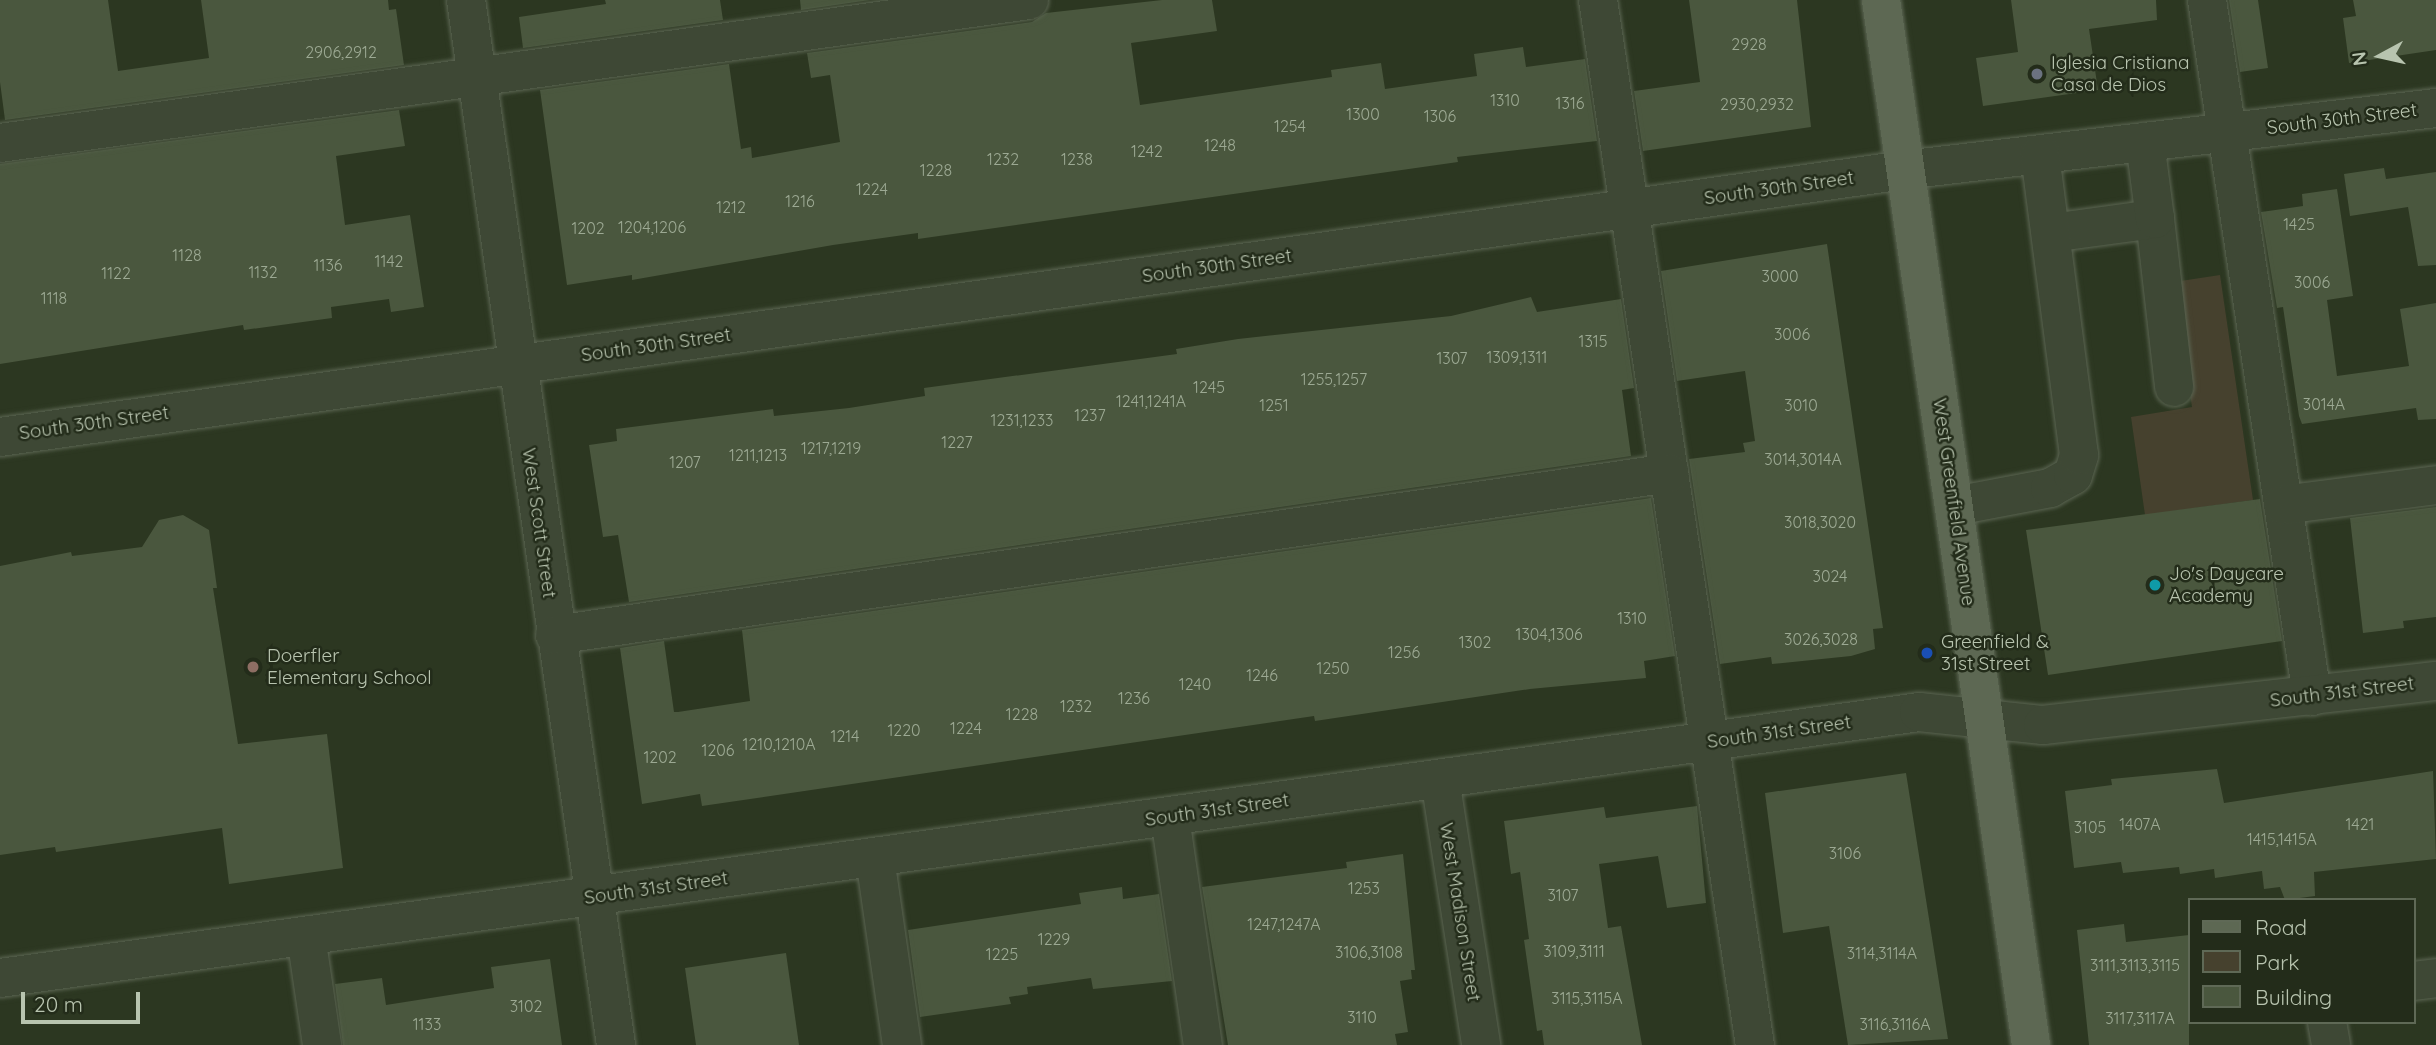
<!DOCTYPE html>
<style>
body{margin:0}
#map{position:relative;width:2436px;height:1045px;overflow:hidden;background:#2c3721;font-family:Quicksand,sans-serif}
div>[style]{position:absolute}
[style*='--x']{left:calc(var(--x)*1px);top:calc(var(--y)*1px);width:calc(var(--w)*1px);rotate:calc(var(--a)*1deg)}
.green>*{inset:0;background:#46412e}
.building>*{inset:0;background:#4a573e}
.roads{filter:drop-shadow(0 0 2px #5b6552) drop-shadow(0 0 2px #5b6552)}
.minor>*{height:38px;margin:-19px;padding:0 19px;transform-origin:19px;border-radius:19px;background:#3e4835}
.major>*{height:38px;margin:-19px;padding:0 19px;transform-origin:19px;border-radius:19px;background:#5d6853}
.dots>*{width:19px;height:19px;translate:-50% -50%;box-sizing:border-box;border:4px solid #232c1a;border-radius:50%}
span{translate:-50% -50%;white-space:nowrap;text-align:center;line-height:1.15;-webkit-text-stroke:5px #232c1a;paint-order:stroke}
.number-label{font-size:16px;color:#9ca993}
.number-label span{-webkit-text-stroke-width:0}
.poi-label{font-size:19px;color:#b8c4af}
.left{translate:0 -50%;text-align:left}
.street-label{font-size:19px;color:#b8c4af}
.legend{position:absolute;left:2188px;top:898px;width:228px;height:126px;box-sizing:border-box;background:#232c1a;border:2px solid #5f6956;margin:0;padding:9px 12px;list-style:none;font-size:21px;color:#b8c4af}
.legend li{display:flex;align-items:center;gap:14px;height:35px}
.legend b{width:35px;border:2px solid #5f6956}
.north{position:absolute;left:2345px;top:21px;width:70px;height:70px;-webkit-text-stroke:5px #232c1a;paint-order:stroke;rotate:262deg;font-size:19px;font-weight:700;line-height:28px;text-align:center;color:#b8c4af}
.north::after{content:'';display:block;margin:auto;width:24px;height:32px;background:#b8c4af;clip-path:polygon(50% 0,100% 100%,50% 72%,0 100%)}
.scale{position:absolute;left:21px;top:992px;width:119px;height:32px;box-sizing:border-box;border:4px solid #b8c4af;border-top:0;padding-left:9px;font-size:21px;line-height:24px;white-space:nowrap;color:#b8c4af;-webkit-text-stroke:5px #232c1a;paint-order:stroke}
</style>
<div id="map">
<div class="green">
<i style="clip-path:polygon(2220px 275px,2253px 500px,2145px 515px,2131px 417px,2192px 407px,2174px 282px)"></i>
</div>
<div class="building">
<i style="clip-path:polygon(0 0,108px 0,118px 71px,209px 58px,201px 0,388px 0,389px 10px,396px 9px,404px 65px,5px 120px,0 82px)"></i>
<i style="clip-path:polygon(605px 0,720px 0,723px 20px,523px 48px,519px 17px,606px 4px)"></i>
<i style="clip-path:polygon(800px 0,870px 0,801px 10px)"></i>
<i style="clip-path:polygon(1162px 0,1212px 0,1217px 31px,1131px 43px,1140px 105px,1332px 77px,1331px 70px,1381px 63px,1385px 89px,1477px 76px,1474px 54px,1523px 47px,1526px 67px,1585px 59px,1597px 141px,1457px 157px,1458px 162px,918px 239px,918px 233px,833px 245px,632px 280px,632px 275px,567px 285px,540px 90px,729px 64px,741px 149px,751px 147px,752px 158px,840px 142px,830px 75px,811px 78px,807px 53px,1032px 22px,1046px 13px)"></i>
<i style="clip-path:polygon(1689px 0,1797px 0,1811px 127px,1643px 151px,1634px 91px,1700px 82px)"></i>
<i style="clip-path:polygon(2011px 0,2156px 0,2157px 20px,2089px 29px,2098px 90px,1983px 106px,1976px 58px,2018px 52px)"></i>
<i style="clip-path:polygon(2229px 0,2258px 0,2268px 68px,2240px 72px)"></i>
<i style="clip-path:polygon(2353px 0,2436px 0,2436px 50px,2349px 63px,2343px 18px,2356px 16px)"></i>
<i style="clip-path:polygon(399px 110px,405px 146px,336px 156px,345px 225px,410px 215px,424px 307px,391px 312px,389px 299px,331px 307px,332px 318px,244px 330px,243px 325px,0 364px,0 164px)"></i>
<i style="clip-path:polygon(2384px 168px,2386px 179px,2436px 172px,2436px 265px,2418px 266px,2408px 207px,2350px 216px,2344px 174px)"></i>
<i style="clip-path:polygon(2337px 189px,2353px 296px,2327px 300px,2337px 376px,2409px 366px,2400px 309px,2436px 303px,2436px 419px,2418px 420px,2416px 408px,2302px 424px,2299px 416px,2283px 307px,2277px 308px,2261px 212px,2303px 206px,2302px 194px)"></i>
<i style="clip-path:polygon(1827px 244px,1883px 628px,1873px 629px,1875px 649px,1851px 656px,1772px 664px,1771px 657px,1720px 664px,1689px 459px,1745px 452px,1743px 443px,1755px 441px,1745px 371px,1677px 381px,1661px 271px)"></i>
<i style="clip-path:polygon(1531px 297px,1537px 312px,1621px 299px,1634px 388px,1622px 390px,1631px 456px,629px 602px,618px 535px,603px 537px,589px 445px,617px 441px,616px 429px,773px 409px,774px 416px,849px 408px,925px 396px,924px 388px,1177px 354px,1176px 349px,1238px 339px,1451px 316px)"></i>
<i style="clip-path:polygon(1651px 498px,1675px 656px,1644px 661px,1646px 678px,1530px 689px,1315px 721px,1314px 716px,702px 806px,700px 794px,642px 804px,620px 648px,664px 641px,674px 712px,678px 712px,750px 701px,742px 630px)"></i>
<i style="clip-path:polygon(2260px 499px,2282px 641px,2048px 675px,2026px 530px)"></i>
<i style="clip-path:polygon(2436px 507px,2436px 617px,2403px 621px,2404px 628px,2363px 633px,2350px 518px)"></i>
<i style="clip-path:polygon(183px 515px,209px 530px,217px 588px,213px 588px,238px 744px,327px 734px,343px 868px,229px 884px,222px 828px,56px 852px,55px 847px,0 855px,0 566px,71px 552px,72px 556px,142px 547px,159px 520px)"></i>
<i style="clip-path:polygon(2217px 769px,2224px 803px,2433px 771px,2436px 859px,2314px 872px,2315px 896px,2285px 900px,2280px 887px,2264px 889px,2262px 871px,2215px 878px,2214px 869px,2180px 874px,2179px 867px,2123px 873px,2121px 862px,2074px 868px,2065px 791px,2112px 785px,2111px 779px)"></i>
<i style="clip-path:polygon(1906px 773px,1948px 1039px,1848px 1045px,1829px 926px,1783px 933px,1765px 793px)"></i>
<i style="clip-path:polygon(1697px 806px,1706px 903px,1667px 908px,1658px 856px,1599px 864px,1608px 928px,1621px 926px,1642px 1045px,1544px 1045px,1542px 1030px,1537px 1031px,1524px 940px,1529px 939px,1520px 872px,1511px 874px,1504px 821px,1604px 807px,1606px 818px)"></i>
<i style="clip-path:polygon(1403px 854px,1415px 970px,1411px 970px,1412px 979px,1400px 981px,1408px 1032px,1395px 1034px,1397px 1045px,1228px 1045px,1202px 887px,1347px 868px,1346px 862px)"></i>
<i style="clip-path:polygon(1122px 887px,1123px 899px,1159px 894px,1172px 981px,1093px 989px,1091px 978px,1027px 987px,1028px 994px,1009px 997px,1011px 1004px,920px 1017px,908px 930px,1081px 904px,1079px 893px)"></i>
<i style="clip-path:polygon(2124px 924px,2126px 942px,2189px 935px,2189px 1045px,2089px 1045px,2077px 930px)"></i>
<i style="clip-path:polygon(786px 953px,799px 1045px,696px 1045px,685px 968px)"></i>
<i style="clip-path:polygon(550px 959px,562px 1045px,343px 1045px,335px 984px,382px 978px,386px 1005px,494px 988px,491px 967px)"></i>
</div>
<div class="roads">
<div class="minor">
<i style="--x:466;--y:0;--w:1056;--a:81.83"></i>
<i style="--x:1598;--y:0;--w:1057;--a:81.46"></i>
<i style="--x:2207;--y:0;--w:704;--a:81.42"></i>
<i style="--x:0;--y:143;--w:1039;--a:-7.91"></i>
<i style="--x:2155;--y:219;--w:169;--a:83.5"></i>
<i style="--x:2051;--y:233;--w:105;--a:-7.7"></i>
<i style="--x:2155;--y:219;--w:78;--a:-97.4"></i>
<i style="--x:0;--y:437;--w:1923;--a:-7.98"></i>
<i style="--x:1904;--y:170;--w:536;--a:-6.65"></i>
<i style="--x:2283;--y:505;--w:154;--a:-7.4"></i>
<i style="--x:1955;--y:506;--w:97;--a:-10.7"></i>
<i style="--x:2050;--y:488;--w:26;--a:-29"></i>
<i style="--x:2073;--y:475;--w:21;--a:-73"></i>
<i style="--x:2079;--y:455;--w:303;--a:-97.4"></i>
<i style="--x:555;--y:635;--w:1126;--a:-8.27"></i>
<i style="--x:1440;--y:779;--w:269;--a:81.2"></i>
<i style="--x:1170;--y:817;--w:230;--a:81.8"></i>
<i style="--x:875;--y:858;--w:189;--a:81.8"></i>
<i style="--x:306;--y:936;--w:110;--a:81.6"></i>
<i style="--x:0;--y:978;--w:1937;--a:-7.89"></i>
<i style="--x:1919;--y:712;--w:125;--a:6"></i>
<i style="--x:2043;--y:725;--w:395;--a:-6.4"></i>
<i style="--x:2413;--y:981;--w:23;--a:-7"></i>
<i style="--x:2327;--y:1022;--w:23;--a:80"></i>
</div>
<div class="major">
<i style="--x:1881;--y:0;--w:1056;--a:81.83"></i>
</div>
</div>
<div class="dots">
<i style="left:2037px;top:74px;background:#6b7280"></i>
<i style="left:2155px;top:585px;background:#0f9aa8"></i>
<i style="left:1927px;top:653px;background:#1a4fb4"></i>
<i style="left:253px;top:667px;background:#8d6e63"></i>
</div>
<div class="number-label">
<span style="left:1749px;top:44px">2928</span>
<span style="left:341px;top:52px">2906,2912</span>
<span style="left:1505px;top:100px">1310</span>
<span style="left:1570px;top:103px">1316</span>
<span style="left:1757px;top:104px">2930,2932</span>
<span style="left:1363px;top:114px">1300</span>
<span style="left:1440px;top:116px">1306</span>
<span style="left:1290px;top:126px">1254</span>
<span style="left:1220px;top:145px">1248</span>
<span style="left:1147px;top:151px">1242</span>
<span style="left:1003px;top:159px">1232</span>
<span style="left:1077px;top:159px">1238</span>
<span style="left:936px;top:170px">1228</span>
<span style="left:872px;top:189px">1224</span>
<span style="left:800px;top:201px">1216</span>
<span style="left:731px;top:207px">1212</span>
<span style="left:2299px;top:224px">1425</span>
<span style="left:652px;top:227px">1204,1206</span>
<span style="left:588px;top:228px">1202</span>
<span style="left:187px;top:255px">1128</span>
<span style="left:389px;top:261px">1142</span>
<span style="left:328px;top:265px">1136</span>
<span style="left:263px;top:272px">1132</span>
<span style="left:116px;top:273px">1122</span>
<span style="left:1780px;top:276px">3000</span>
<span style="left:2312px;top:282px">3006</span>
<span style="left:54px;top:298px">1118</span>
<span style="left:1792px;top:334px">3006</span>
<span style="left:1593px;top:341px">1315</span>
<span style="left:1517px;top:357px">1309,1311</span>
<span style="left:1452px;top:358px">1307</span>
<span style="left:1334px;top:379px">1255,1257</span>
<span style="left:1209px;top:387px">1245</span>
<span style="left:1151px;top:401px">1241,1241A</span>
<span style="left:2324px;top:404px">3014A</span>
<span style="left:1274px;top:405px">1251</span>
<span style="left:1801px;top:405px">3010</span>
<span style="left:1090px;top:415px">1237</span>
<span style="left:1022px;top:420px">1231,1233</span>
<span style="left:957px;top:442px">1227</span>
<span style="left:831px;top:448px">1217,1219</span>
<span style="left:758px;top:455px">1211,1213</span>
<span style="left:1803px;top:459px">3014,3014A</span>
<span style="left:685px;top:462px">1207</span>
<span style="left:1820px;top:522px">3018,3020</span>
<span style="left:1830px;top:576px">3024</span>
<span style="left:1632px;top:618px">1310</span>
<span style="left:1549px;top:634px">1304,1306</span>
<span style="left:1821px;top:639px">3026,3028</span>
<span style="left:1475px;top:642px">1302</span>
<span style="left:1404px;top:652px">1256</span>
<span style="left:1333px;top:668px">1250</span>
<span style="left:1262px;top:675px">1246</span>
<span style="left:1195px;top:684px">1240</span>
<span style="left:1134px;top:698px">1236</span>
<span style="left:1076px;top:706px">1232</span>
<span style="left:1022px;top:714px">1228</span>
<span style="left:966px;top:728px">1224</span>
<span style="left:904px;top:730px">1220</span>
<span style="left:845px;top:736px">1214</span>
<span style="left:779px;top:744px">1210,1210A</span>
<span style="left:718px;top:750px">1206</span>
<span style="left:660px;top:757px">1202</span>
<span style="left:2140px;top:824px">1407A</span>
<span style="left:2360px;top:824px">1421</span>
<span style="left:2090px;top:827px">3105</span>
<span style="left:2282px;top:839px">1415,1415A</span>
<span style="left:1845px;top:853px">3106</span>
<span style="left:1364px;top:888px">1253</span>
<span style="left:1563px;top:895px">3107</span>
<span style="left:1284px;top:924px">1247,1247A</span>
<span style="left:1054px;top:939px">1229</span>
<span style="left:1574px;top:951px">3109,3111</span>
<span style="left:1369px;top:952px">3106,3108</span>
<span style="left:1882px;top:953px">3114,3114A</span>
<span style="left:1002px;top:954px">1225</span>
<span style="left:2135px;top:965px">3111,3113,3115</span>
<span style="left:1587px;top:998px">3115,3115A</span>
<span style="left:526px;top:1006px">3102</span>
<span style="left:1362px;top:1017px">3110</span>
<span style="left:2140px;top:1018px">3117,3117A</span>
<span style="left:427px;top:1024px">1133</span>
<span style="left:1895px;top:1024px">3116,3116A</span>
</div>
<div class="poi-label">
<span class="left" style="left:2051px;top:74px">Iglesia Cristiana<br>Casa de Dios</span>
<span class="left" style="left:2169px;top:585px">Jo's Daycare<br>Academy</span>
<span class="left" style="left:1941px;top:653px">Greenfield &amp;<br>31st Street</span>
<span class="left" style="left:267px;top:667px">Doerfler<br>Elementary School</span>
</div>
<div class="street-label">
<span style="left:2342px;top:119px;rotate:-7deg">South 30th Street</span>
<span style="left:1779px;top:188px;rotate:-8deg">South 30th Street</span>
<span style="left:1217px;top:266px;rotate:-8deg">South 30th Street</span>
<span style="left:656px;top:345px;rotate:-8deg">South 30th Street</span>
<span style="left:94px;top:423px;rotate:-8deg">South 30th Street</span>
<span style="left:1954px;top:502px;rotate:82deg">West Greenfield Avenue</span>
<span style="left:539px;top:523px;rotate:82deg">West Scott Street</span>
<span style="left:2342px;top:692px;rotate:-7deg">South 31st Street</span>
<span style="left:1779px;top:732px;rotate:-8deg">South 31st Street</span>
<span style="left:1217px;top:810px;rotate:-8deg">South 31st Street</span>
<span style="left:656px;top:888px;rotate:-8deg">South 31st Street</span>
<span style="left:1460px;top:912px;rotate:81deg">West Madison Street</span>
</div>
<ul class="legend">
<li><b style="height:9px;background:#5d6853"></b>Road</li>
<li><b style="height:19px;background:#46412e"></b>Park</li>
<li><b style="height:19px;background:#4a573e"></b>Building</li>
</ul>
<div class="north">N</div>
<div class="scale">20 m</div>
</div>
